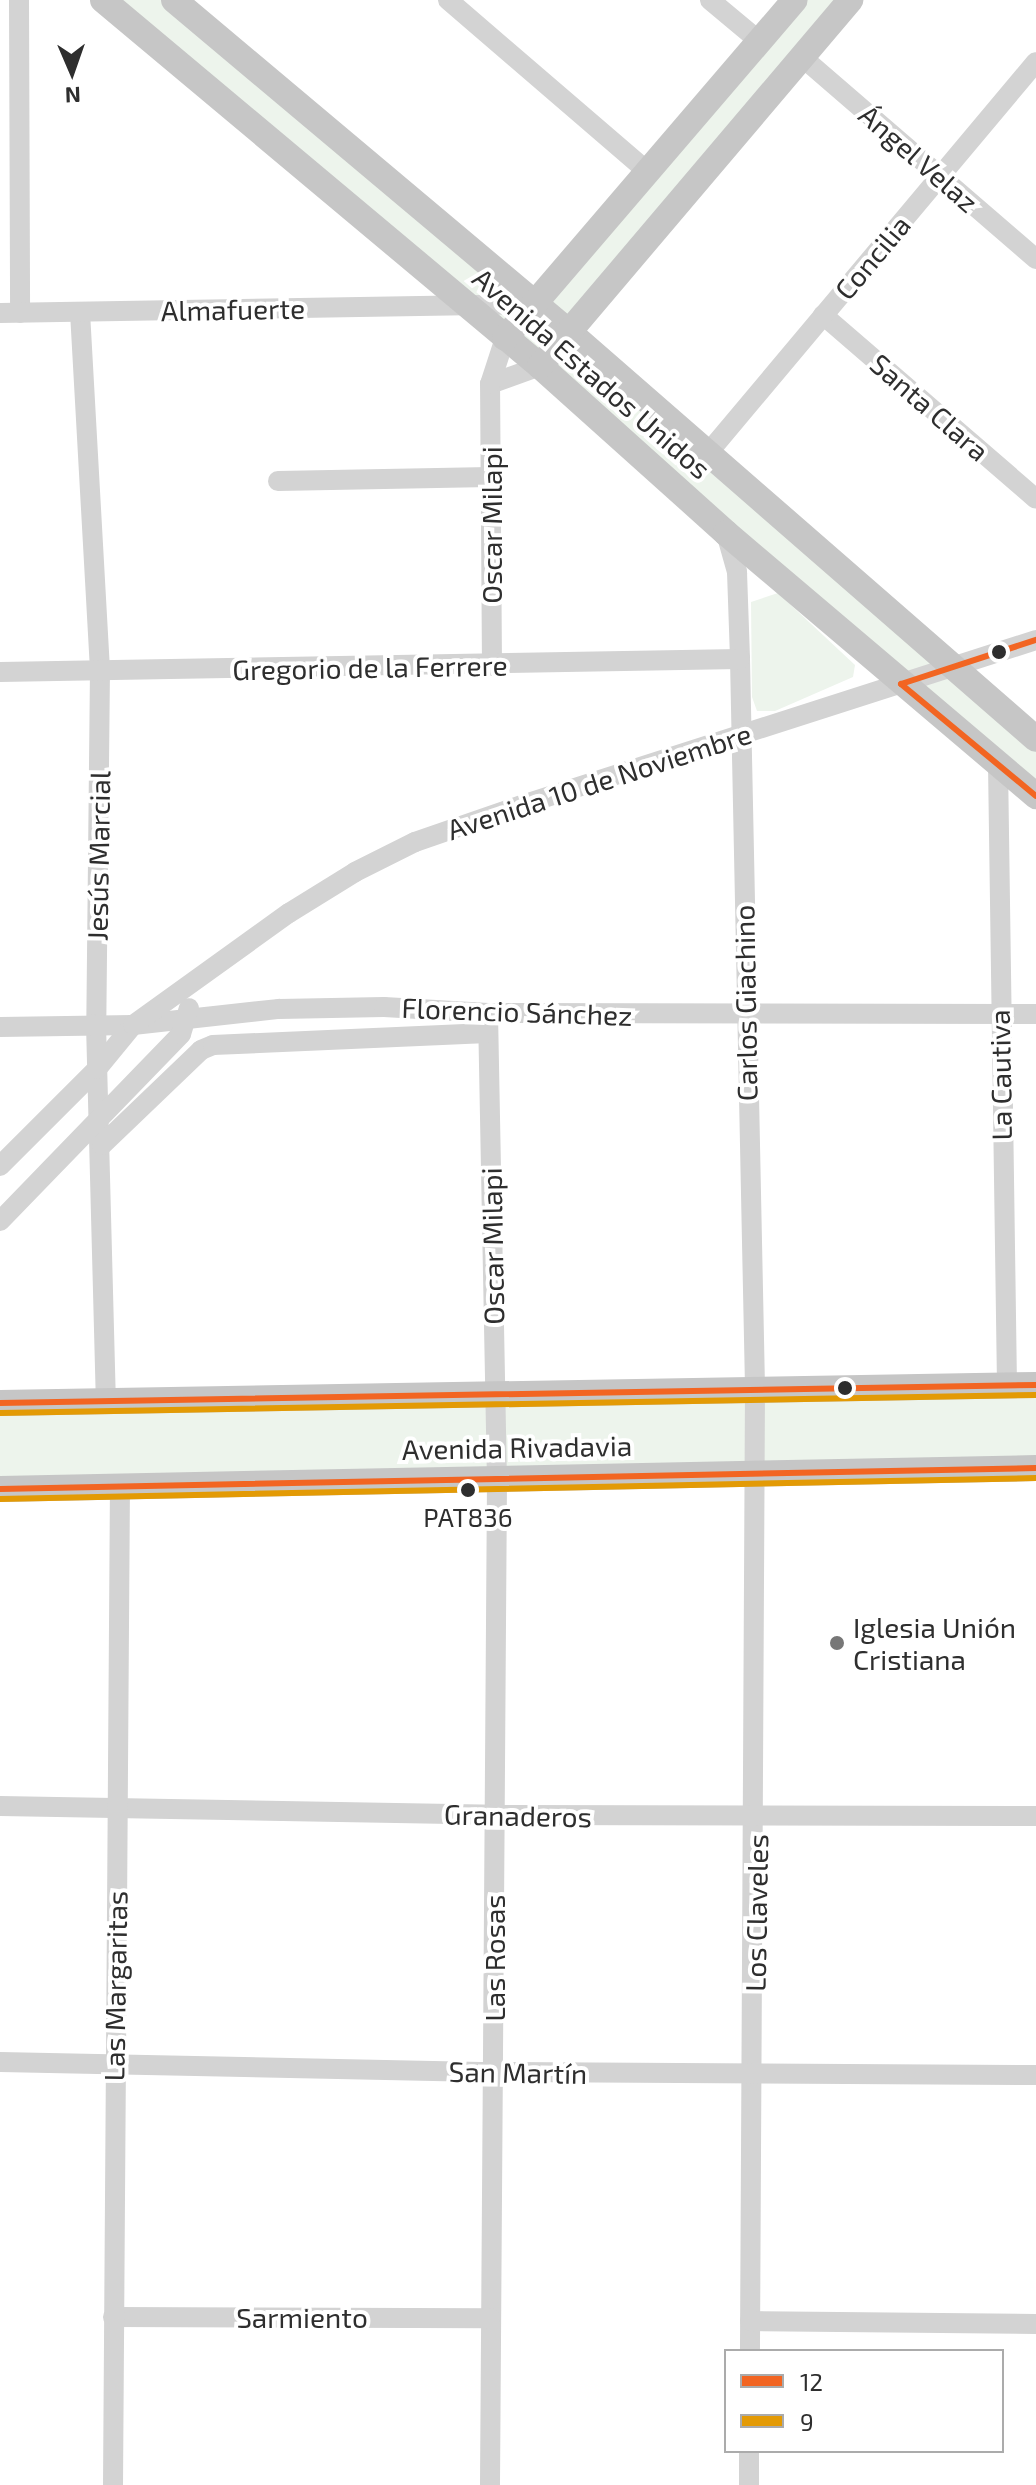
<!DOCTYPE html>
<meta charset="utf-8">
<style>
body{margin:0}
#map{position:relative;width:1036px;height:2485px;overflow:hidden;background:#fff;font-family:"Exo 2",sans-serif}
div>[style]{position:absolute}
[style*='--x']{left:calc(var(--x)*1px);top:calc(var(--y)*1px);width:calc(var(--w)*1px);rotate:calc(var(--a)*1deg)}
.green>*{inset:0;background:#edf4ec}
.minor>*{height:20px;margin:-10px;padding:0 10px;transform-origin:10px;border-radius:10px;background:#d3d3d3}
.major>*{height:26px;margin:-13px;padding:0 13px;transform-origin:13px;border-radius:13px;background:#c6c6c6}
.bus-1>*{height:6px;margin:-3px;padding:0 3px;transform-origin:3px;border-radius:3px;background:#f26522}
.bus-2>*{height:6px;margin:-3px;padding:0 3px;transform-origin:3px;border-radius:3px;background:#e39a05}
.dots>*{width:22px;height:22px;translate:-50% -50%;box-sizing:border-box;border:4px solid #fff;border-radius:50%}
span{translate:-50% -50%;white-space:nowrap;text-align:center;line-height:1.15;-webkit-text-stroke:8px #fff;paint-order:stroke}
.bus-label{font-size:26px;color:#2e2e2e}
.street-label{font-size:28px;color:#2e2e2e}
.poi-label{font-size:28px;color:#2e2e2e}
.left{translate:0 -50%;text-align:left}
.legend{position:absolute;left:724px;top:2349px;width:280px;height:104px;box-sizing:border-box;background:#fff;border:2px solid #ababab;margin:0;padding:10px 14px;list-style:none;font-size:24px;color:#2e2e2e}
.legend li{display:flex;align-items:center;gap:16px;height:40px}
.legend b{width:40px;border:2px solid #ababab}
.north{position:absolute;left:32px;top:32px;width:80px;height:80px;-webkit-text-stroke:6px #fff;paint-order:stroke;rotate:178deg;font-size:22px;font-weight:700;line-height:32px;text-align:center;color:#2e2e2e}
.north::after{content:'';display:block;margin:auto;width:28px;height:36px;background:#2e2e2e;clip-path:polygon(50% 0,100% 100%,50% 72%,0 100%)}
</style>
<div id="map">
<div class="green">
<i style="clip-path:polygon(103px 0,174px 0,535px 304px,795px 0,850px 0,569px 332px,1036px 739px,1036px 796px)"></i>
<i style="clip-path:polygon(778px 593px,855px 665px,853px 677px,775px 711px,757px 711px,752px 697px,751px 602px)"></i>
<i style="clip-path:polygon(1036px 1385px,1036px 1468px,0 1489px,0 1404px)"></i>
</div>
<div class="minor">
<i style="--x:19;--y:0;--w:313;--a:89.8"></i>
<i style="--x:448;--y:0;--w:264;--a:40.7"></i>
<i style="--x:710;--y:0;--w:64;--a:39.9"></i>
<i style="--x:802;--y:57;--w:309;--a:40.8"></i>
<i style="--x:80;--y:312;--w:358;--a:86.8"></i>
<i style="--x:100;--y:669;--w:355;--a:90.6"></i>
<i style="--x:96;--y:1024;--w:377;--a:88.5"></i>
<i style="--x:0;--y:313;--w:535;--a:-0.96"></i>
<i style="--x:823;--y:315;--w:281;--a:40.8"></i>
<i style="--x:490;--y:384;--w:53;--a:-19.8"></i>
<i style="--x:708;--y:453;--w:510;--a:-50.01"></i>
<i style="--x:278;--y:481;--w:212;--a:-1.1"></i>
<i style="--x:726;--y:533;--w:41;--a:74.2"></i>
<i style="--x:737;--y:572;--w:87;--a:88"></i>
<i style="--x:740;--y:659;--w:730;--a:88.82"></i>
<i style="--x:755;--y:1389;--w:962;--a:90.3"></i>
<i style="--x:492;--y:666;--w:282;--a:-90.4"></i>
<i style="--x:490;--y:384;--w:48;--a:-71.9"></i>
<i style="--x:0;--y:672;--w:740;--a:-1.01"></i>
<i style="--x:998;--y:764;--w:622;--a:89.17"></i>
<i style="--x:488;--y:1013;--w:467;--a:88.9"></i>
<i style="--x:497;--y:1480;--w:1005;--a:90.4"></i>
<i style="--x:0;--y:1027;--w:133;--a:-0.9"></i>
<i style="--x:133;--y:1025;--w:147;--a:-6.3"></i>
<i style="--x:279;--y:1009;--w:105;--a:-1.1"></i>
<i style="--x:384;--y:1007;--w:104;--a:3.3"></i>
<i style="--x:488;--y:1013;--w:548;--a:0.1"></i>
<i style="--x:102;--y:1145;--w:137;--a:-43.8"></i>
<i style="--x:201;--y:1050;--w:13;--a:-23"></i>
<i style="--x:213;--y:1045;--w:275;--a:-2.5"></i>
<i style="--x:0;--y:1166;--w:137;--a:-45"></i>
<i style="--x:97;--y:1069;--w:57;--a:-50.7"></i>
<i style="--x:133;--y:1025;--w:192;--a:-35.7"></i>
<i style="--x:289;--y:913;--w:78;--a:-31.8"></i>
<i style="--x:355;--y:872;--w:67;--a:-26.6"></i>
<i style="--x:415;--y:842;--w:113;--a:-19.1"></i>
<i style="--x:522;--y:805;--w:540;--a:-17.8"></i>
<i style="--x:0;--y:1221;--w:260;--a:-45.9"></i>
<i style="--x:181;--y:1034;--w:27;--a:-73"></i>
<i style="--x:0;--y:1806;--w:495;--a:1"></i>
<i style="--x:495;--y:1815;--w:541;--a:0.11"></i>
<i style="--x:0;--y:2062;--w:493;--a:1.2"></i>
<i style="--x:493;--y:2072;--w:543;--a:0.32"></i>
<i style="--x:113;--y:2317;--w:377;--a:0.2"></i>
<i style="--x:750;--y:2321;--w:286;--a:0.6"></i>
<i style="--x:113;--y:2485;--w:998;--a:-89.6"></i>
<i style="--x:749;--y:2485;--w:34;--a:-90"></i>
</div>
<div class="major">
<i style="--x:103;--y:0;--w:570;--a:39.95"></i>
<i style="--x:540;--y:366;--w:250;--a:41.9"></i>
<i style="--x:726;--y:533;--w:407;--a:40.3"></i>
<i style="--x:174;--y:0;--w:516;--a:40.05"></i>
<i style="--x:569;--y:332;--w:619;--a:41.07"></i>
<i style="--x:505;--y:338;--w:445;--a:-49.4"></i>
<i style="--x:540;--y:366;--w:480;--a:-49.7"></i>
<i style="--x:0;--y:1403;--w:1036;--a:-1"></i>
<i style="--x:0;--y:1489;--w:1036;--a:-1.16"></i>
</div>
<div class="bus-1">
<i style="--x:901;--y:684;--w:175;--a:39.7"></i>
<i style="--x:901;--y:684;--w:142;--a:-18.1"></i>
<i style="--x:0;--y:1403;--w:1036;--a:-1"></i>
<i style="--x:0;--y:1489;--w:1036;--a:-1.16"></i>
</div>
<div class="bus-2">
<i style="--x:0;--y:1413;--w:1036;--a:-1"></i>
<i style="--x:0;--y:1499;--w:1036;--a:-1.16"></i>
</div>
<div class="dots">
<i style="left:999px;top:652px;background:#2e2e2e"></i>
<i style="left:845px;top:1388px;background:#2e2e2e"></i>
<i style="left:468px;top:1490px;background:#2e2e2e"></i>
<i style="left:837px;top:1643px;background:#777"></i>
</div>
<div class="bus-label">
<span style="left:468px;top:1517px">PAT836</span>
</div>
<div class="street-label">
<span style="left:919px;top:158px;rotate:41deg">Ángel Velaz</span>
<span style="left:872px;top:257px;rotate:-50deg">Concilia</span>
<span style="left:233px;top:309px;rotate:-1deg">Almafuerte</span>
<span style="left:592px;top:373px;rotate:41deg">Avenida Estados Unidos</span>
<span style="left:930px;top:407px;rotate:41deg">Santa Clara</span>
<span style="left:491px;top:525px;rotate:-90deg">Oscar Milapi</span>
<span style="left:370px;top:667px;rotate:-1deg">Gregorio de la Ferrere</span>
<span style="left:599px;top:781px;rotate:-18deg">Avenida 10 de Noviembre</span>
<span style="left:98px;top:856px;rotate:-89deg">Jesús Marcial</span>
<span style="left:745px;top:1003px;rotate:-91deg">Carlos Giachino</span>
<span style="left:517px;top:1011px;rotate:2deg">Florencio Sánchez</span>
<span style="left:1000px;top:1075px;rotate:-91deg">La Cautiva</span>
<span style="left:492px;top:1246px;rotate:-91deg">Oscar Milapi</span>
<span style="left:517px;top:1447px;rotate:-1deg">Avenida Rivadavia</span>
<span style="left:518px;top:1815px;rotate:1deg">Granaderos</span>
<span style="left:756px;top:1913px;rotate:-89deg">Los Claveles</span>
<span style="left:494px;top:1958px;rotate:-90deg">Las Rosas</span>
<span style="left:115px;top:1986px;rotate:-89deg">Las Margaritas</span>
<span style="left:518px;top:2072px;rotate:1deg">San Martín</span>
<span style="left:302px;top:2317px">Sarmiento</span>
</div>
<div class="poi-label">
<span class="left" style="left:853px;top:1643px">Iglesia Unión<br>Cristiana</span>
</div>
<ul class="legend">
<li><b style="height:10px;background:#f26522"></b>12</li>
<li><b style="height:10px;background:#e39a05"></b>9</li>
</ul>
<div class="north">N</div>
</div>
